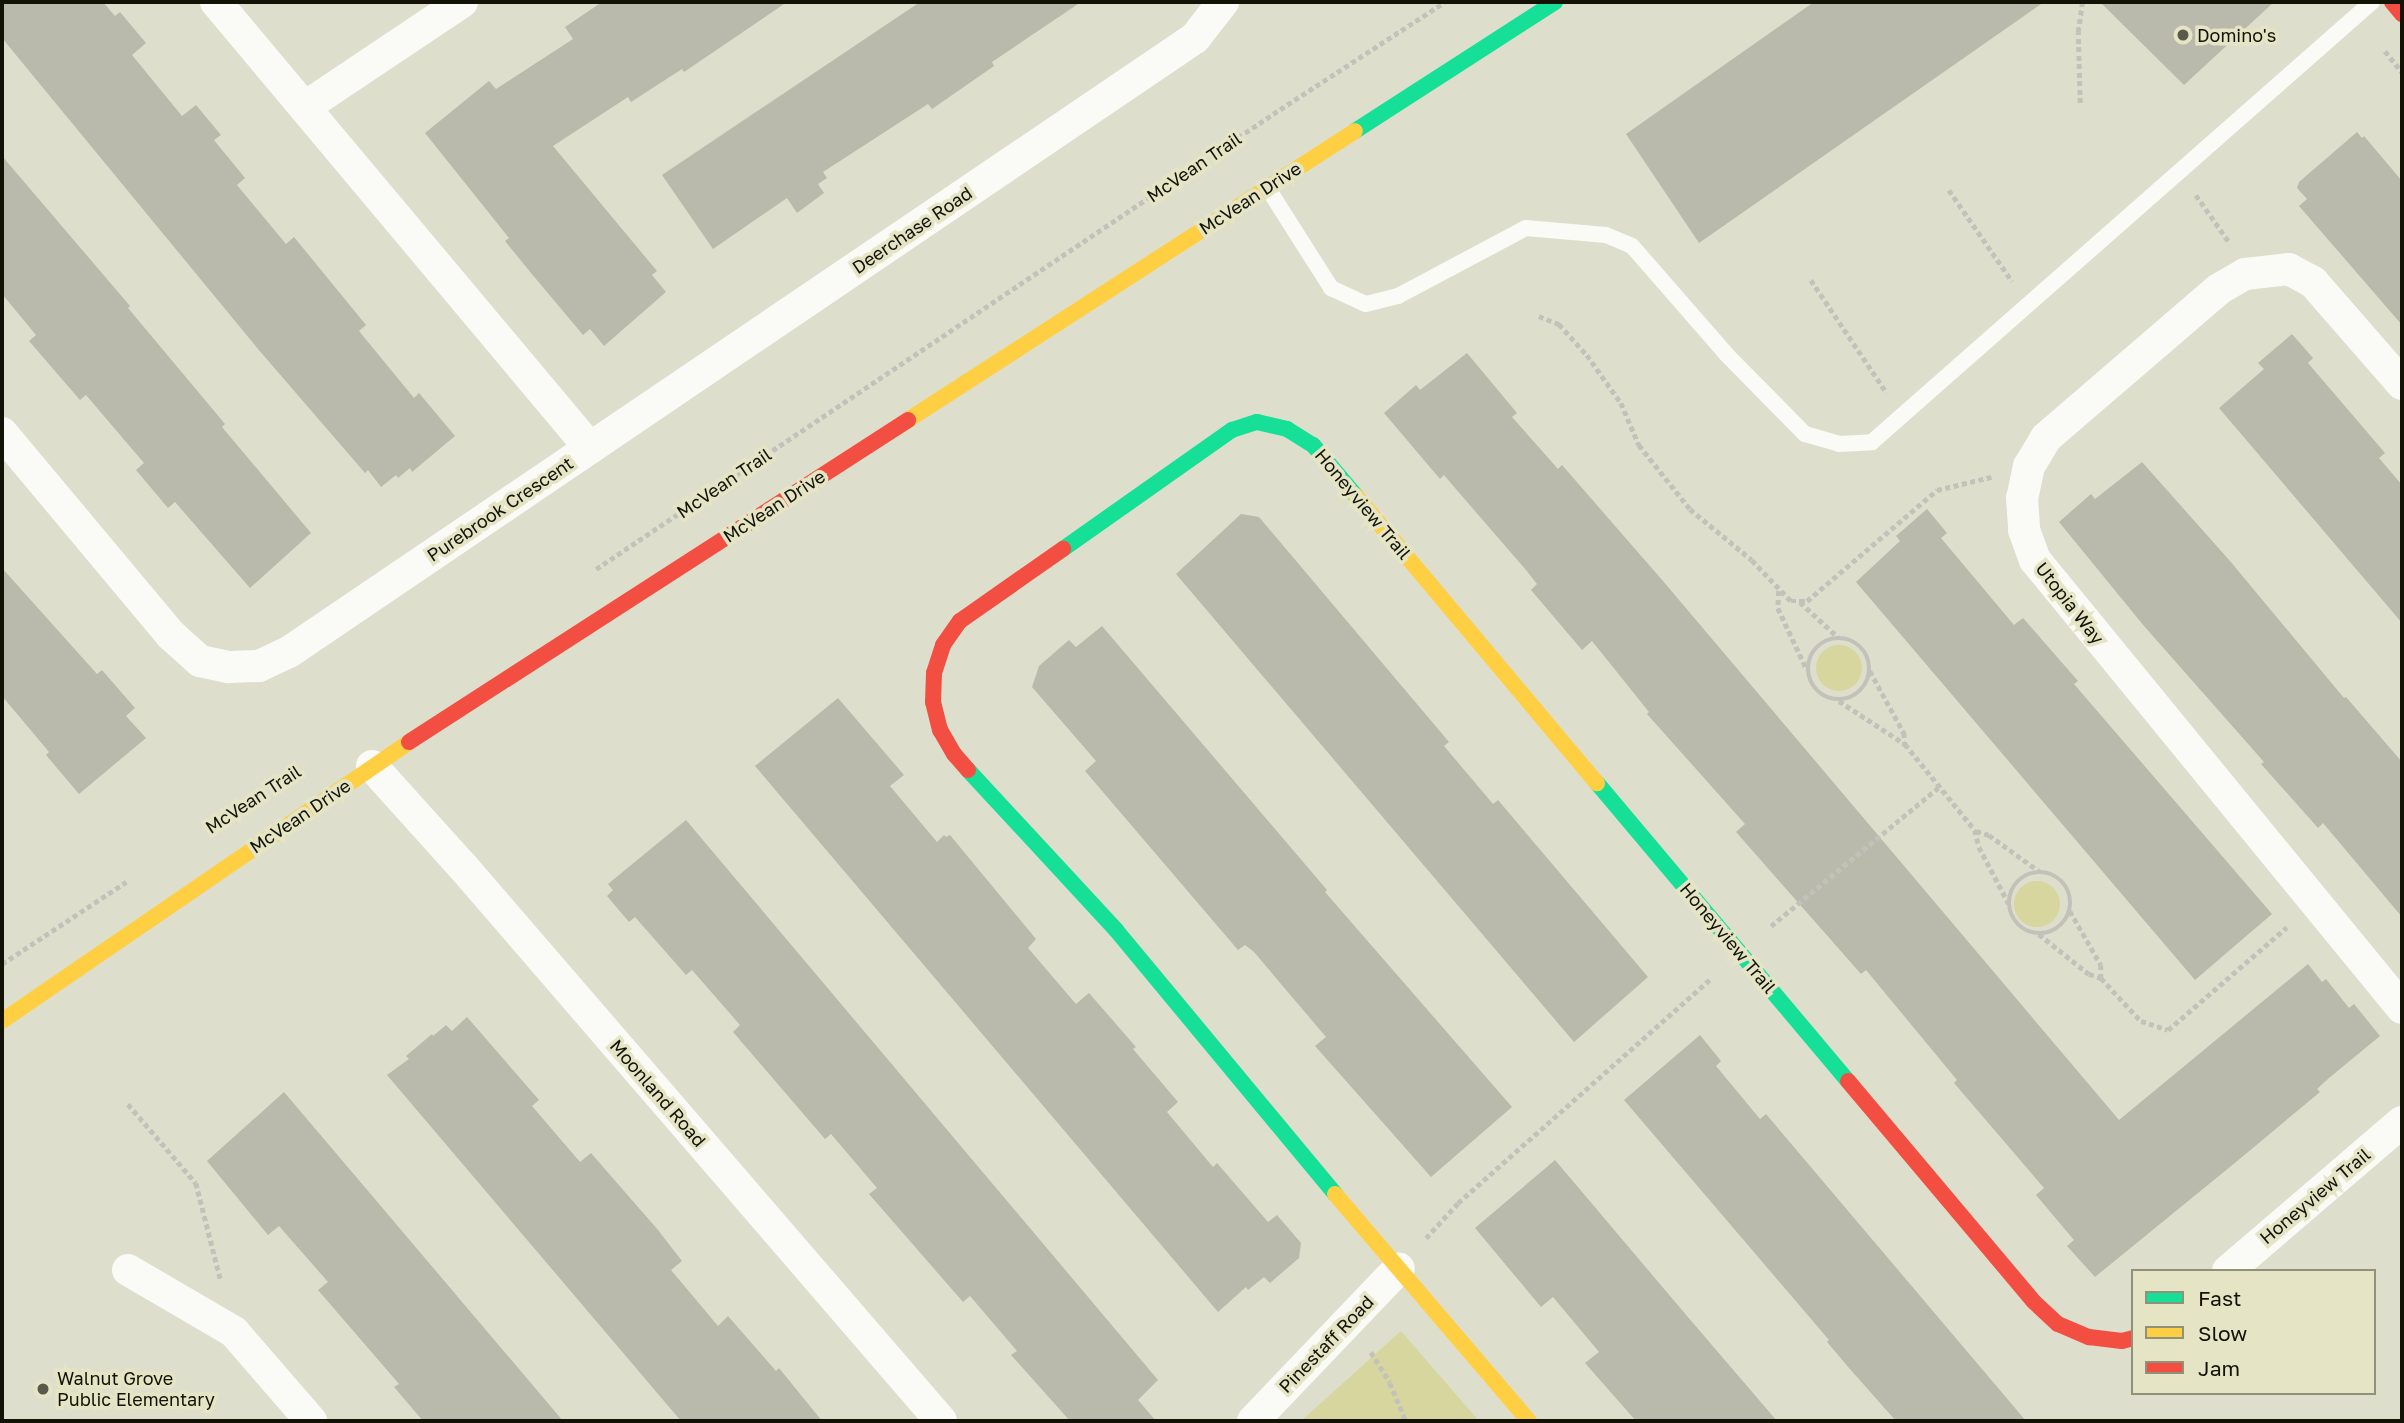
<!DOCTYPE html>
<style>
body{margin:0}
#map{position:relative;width:2404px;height:1423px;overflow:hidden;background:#dedecc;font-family:"Golos Text",sans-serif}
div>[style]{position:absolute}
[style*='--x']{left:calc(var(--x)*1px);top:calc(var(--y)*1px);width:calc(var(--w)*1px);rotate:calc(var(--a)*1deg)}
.green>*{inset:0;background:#d6d69e}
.round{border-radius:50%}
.building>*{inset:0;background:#babaac}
.path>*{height:4.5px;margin-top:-2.25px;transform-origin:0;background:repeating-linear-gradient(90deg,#c2c2bb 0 5px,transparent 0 8.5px)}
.path>.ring{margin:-2.25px;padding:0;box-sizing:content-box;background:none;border:4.5px solid #c2c2bb;border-radius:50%}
.lane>*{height:16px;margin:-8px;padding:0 8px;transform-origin:8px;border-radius:8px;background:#fafaf7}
.street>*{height:32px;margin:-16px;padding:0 16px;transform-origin:16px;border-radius:16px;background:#fafaf7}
.fast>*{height:16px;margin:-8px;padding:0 8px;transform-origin:8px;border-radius:8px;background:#16e098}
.slow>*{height:16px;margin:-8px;padding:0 8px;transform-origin:8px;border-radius:8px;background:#ffcf43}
.jam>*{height:16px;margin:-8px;padding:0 8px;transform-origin:8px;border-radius:8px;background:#f24e42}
.dots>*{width:19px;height:19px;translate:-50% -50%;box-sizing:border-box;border:4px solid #e5e5c5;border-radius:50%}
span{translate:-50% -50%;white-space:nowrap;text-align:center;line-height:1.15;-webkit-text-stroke:7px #e5e5c5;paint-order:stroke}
.poi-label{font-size:18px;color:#121207}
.left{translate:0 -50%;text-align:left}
.street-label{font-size:18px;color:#121207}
.frame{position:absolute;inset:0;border:4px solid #121207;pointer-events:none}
.legend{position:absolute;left:2131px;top:1269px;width:245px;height:126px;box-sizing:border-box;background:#e5e5c5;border:2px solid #919179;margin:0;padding:9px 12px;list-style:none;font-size:21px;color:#121207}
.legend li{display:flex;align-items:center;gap:14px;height:35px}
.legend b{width:35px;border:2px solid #919179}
</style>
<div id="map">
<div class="green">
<i class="round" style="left:1816px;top:645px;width:46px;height:46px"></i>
<i class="round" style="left:2014px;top:881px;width:46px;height:46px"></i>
<i style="clip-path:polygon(1401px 1331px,1479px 1421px,1301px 1421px)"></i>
</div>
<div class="building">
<i style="clip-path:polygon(2px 2px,103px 2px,115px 16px,120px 12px,146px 43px,132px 55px,182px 116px,196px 105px,221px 135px,214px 140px,245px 178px,237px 185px,286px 244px,294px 237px,366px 325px,359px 331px,414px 398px,419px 393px,455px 436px,412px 472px,410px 468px,398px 478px,396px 475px,381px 487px,368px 470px,365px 473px,258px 349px,2px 38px)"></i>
<i style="clip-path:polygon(602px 2px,787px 2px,684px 72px,682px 69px,631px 102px,628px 97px,553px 146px,657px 271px,652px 275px,666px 292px,604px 346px,590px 329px,583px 335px,531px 273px,505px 241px,509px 238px,425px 133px,489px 81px,496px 89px,573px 39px,565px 27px)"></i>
<i style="clip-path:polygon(920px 2px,1081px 2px,992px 62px,994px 66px,932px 109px,928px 104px,823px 172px,827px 178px,818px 184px,824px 193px,797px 213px,787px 198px,713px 249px,662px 175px)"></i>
<i style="clip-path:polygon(1814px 2px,2044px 2px,1699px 243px,1626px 134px)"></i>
<i style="clip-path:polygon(2100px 2px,2274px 2px,2184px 85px)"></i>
<i style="clip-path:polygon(2357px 132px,2362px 138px,2364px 136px,2402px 181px,2402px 325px,2299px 206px,2307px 199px,2297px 188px,2299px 182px)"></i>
<i style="clip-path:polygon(2px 156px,130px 306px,128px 308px,225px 424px,222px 427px,311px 533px,250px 588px,175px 502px,168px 508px,136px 470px,144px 463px,86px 395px,80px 400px,29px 341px,36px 335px,2px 294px)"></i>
<i style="clip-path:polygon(2292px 334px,2313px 358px,2308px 363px,2385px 453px,2379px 458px,2402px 485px,2402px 623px,2219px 408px,2264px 369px,2258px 363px)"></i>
<i style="clip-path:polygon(1467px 353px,1517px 413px,1512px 417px,1558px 469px,1562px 465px,1663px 581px,2119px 1120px,2308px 964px,2322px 982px,2326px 979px,2349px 1008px,2354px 1004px,2380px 1036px,2329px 1078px,2317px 1089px,2320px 1092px,2236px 1162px,2095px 1277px,2067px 1246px,2074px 1240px,2036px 1195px,2044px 1188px,1954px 1083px,1957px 1080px,1866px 970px,1861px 974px,1736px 832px,1745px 824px,1647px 714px,1649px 712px,1592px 641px,1582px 650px,1531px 590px,1537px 584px,1526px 570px,1455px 488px,1444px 475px,1440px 479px,1384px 413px,1416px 385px,1420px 390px)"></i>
<i style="clip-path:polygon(2142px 462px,2230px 561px,2344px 698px,2346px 697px,2402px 762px,2402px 917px,2323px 823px,2318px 828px,2261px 764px,2264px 762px,2144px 626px,2059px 522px,2091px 494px,2095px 499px)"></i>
<i style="clip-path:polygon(1927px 509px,1947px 533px,1941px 538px,2014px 625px,2023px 618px,2078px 681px,2074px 684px,2272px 914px,2195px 980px,1856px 582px,1900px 541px,1896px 536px)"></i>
<i style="clip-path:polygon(1241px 514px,1259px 517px,1449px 742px,1444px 746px,1493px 804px,1498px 800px,1648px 977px,1574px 1042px,1176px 574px)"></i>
<i style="clip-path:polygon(2px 568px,97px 674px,102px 670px,135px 708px,126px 716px,146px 738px,79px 794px,46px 755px,49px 752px,2px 696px)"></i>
<i style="clip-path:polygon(1102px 626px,1327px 890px,1325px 892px,1512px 1107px,1431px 1177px,1315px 1046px,1326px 1037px,1254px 952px,1245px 945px,1238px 950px,1085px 771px,1096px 761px,1032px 687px,1039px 666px,1069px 640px,1076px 647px)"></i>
<i style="clip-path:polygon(838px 698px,904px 775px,890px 786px,937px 842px,944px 835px,946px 837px,950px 835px,1036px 939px,1028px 948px,1076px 1004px,1089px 993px,1136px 1047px,1133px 1049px,1178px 1102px,1167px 1112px,1213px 1167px,1217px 1163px,1268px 1222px,1277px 1215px,1301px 1243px,1299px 1258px,1270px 1283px,1264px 1277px,1248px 1290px,1246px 1287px,1218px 1312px,755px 766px)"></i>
<i style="clip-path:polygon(686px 820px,1158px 1380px,1138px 1400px,1156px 1421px,1070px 1421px,1011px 1355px,1017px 1351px,970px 1296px,963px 1302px,869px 1194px,877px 1188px,831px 1134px,825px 1139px,733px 1032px,740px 1025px,692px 970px,686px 975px,635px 917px,629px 922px,607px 896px,613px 890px,608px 884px)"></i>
<i style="clip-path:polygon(467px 1017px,539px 1100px,532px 1106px,580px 1162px,591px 1153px,658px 1230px,682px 1261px,671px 1270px,718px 1326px,728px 1316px,776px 1371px,779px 1368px,822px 1421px,681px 1421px,387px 1075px,409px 1059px,406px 1056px,432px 1034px,433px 1036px,446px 1025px,452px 1031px)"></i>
<i style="clip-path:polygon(1700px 1035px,1721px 1061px,1716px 1066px,1760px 1119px,1766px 1114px,2026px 1421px,1896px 1421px,1849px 1368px,1827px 1342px,1829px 1340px,1624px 1100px)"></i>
<i style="clip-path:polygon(284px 1092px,374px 1198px,563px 1421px,423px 1421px,394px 1387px,399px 1384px,318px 1290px,328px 1282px,279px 1226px,268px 1235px,207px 1161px)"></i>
<i style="clip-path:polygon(1555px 1160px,1687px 1316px,1777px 1421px,1636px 1421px,1585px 1363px,1599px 1352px,1553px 1297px,1541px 1307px,1475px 1228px)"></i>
</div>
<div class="path">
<i style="--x:2385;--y:51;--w:27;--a:51"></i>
<i style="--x:2080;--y:103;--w:71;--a:-91.6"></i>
<i style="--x:2078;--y:32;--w:30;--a:-82"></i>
<i style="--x:1949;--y:190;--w:111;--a:55.3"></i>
<i style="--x:2196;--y:195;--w:57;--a:54.9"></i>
<i style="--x:1811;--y:280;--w:136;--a:56.1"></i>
<i style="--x:1539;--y:316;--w:22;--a:22"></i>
<i style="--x:1559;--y:324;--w:42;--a:47.9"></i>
<i style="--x:1587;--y:355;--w:59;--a:54.7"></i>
<i style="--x:1621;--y:403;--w:46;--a:66.8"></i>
<i style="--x:1639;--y:445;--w:82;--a:51.4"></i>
<i style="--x:1690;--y:509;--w:80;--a:39.4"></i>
<i style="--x:1752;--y:560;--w:57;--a:46.4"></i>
<i style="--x:1791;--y:601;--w:16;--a:0"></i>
<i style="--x:1807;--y:601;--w:171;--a:-40.5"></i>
<i style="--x:1937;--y:490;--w:56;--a:-13.5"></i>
<i style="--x:596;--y:569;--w:816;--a:-33.9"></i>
<i style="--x:1273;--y:114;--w:205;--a:-33.1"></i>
<i style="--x:1779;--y:591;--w:17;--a:93"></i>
<i style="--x:1778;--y:608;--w:68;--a:64.9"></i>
<i style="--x:1800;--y:602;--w:53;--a:42.7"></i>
<i class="ring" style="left:1808px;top:638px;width:57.5px;height:57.5px"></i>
<i style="--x:1870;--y:671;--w:71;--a:61.3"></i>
<i style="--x:1904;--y:733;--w:11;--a:85"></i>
<i style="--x:1839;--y:701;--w:79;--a:33.1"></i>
<i style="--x:1905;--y:744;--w:111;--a:50.9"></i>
<i style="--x:1975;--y:830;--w:17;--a:77"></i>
<i style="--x:1979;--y:847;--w:64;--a:62.2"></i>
<i style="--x:1976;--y:831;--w:14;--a:17"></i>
<i style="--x:1989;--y:835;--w:62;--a:35.8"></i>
<i class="ring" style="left:2009px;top:872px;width:57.5px;height:57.5px"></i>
<i style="--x:2070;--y:911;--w:62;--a:60.1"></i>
<i style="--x:2101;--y:965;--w:13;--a:90"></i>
<i style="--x:1771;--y:926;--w:217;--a:-39.6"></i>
<i style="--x:2039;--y:934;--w:64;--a:38.7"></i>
<i style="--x:2089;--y:974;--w:13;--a:18"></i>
<i style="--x:2101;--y:978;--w:59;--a:47.1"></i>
<i style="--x:2141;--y:1021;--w:28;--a:18"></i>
<i style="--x:2168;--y:1030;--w:157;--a:-40.9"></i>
<i style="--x:2;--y:964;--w:149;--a:-33.5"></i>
<i style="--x:128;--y:1104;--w:104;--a:49.3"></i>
<i style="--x:196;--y:1183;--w:101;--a:75.7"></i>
<i style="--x:1426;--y:1238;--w:47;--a:-47.6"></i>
<i style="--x:1458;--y:1203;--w:339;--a:-41.6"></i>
<i style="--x:1371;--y:1352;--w:36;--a:58"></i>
<i style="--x:1390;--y:1383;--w:41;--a:67.2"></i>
</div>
<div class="lane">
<i style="--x:1267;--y:187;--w:120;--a:57.6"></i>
<i style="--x:1331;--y:288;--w:38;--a:25"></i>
<i style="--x:1366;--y:304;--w:33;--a:-14"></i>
<i style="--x:1398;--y:296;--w:145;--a:-28"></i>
<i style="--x:1526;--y:228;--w:80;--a:5"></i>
<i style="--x:1606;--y:235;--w:28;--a:23"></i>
<i style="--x:1632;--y:246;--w:145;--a:48.9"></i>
<i style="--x:1727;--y:355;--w:111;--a:45.4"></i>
<i style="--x:1805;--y:434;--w:35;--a:16"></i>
<i style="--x:1839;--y:444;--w:33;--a:-3"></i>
<i style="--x:1872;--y:442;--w:666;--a:-41.35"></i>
</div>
<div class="street">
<i style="--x:216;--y:2;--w:582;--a:50.02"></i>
<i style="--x:305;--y:107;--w:189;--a:-33.8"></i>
<i style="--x:2402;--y:384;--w:135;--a:-131.1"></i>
<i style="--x:2313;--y:282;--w:27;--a:-152"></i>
<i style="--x:2289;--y:269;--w:44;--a:173.5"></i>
<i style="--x:2245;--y:274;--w:30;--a:150"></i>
<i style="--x:2219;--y:289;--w:228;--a:139.3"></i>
<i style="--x:2046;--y:438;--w:33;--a:121"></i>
<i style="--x:2029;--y:466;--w:33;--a:102"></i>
<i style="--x:2022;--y:498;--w:32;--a:86"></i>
<i style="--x:2024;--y:530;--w:32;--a:70"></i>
<i style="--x:2035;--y:560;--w:579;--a:50.68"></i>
<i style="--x:2;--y:433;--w:263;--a:50.1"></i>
<i style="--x:171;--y:635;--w:39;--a:42"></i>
<i style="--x:200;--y:661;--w:30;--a:12"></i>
<i style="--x:229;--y:667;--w:30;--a:-2"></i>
<i style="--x:259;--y:666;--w:33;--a:-25"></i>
<i style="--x:289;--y:652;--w:1094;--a:-34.13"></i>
<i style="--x:1195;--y:38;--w:46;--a:-52.1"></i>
<i style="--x:372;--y:766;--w:137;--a:48"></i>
<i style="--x:464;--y:868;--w:730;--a:49.22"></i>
<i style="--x:128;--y:1270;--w:123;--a:30.3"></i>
<i style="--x:234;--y:1332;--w:118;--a:49.1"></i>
<i style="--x:2228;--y:1271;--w:229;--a:-40.6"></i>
<i style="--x:1253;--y:1421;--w:211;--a:-46.3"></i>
</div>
<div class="fast">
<i style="--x:1355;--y:131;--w:238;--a:-32.8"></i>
<i style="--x:1063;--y:549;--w:207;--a:-35.2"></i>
<i style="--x:1232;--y:430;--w:26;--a:-18"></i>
<i style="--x:1257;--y:422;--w:31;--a:13"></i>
<i style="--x:1287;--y:429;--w:31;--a:32"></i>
<i style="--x:1313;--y:445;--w:67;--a:49.9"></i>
<i style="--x:968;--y:770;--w:218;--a:47.2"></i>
<i style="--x:1116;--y:930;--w:343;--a:50.3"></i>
<i style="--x:1597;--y:783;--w:390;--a:49.9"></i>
</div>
<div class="slow">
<i style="--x:908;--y:420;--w:532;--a:-32.88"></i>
<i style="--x:1356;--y:496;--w:375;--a:50"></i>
<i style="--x:2;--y:1021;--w:493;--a:-34.4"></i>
<i style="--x:1335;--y:1194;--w:299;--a:49.5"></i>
</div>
<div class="jam">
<i style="--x:2392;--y:2;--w:16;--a:50"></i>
<i style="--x:409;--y:742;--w:594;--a:-32.83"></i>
<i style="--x:968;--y:770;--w:21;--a:-131"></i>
<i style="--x:954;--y:754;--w:28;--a:-120"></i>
<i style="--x:940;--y:730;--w:29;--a:-104"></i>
<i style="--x:933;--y:702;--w:29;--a:-88"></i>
<i style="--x:934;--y:673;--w:29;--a:-72"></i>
<i style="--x:943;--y:645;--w:29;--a:-55"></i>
<i style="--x:960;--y:621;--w:126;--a:-35"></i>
<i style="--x:1848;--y:1081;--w:287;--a:49.9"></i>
<i style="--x:2033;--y:1301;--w:34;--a:43"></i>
<i style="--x:2058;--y:1324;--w:34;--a:23"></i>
<i style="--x:2089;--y:1337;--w:33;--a:7"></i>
<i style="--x:2122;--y:1341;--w:11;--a:-15"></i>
</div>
<div class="dots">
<i style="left:2183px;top:35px;background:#59594c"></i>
<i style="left:43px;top:1389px;background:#59594c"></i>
</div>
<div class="poi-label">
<span class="left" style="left:2197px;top:35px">Domino's</span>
<span class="left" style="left:57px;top:1389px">Walnut Grove<br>Public Elementary</span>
</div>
<div class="street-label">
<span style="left:1194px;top:167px;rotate:-34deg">McVean Trail</span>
<span style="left:1250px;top:198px;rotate:-33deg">McVean Drive</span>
<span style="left:912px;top:230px;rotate:-34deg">Deerchase Road</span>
<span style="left:724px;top:483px;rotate:-34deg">McVean Trail</span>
<span style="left:1363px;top:504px;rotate:50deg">Honeyview Trail</span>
<span style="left:774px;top:506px;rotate:-33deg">McVean Drive</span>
<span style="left:500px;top:509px;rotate:-34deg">Purebrook Crescent</span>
<span style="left:2070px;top:603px;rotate:52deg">Utopia Way</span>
<span style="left:253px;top:799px;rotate:-33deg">McVean Trail</span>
<span style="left:300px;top:816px;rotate:-34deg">McVean Drive</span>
<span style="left:1728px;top:938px;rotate:50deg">Honeyview Trail</span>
<span style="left:658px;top:1093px;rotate:49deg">Moonland Road</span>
<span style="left:2315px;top:1196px;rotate:-40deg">Honeyview Trail</span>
<span style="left:1326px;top:1344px;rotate:-46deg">Pinestaff Road</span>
</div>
<div class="frame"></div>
<ul class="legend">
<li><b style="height:9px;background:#16e098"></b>Fast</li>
<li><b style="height:9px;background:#ffcf43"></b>Slow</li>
<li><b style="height:9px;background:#f24e42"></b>Jam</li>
</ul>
</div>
